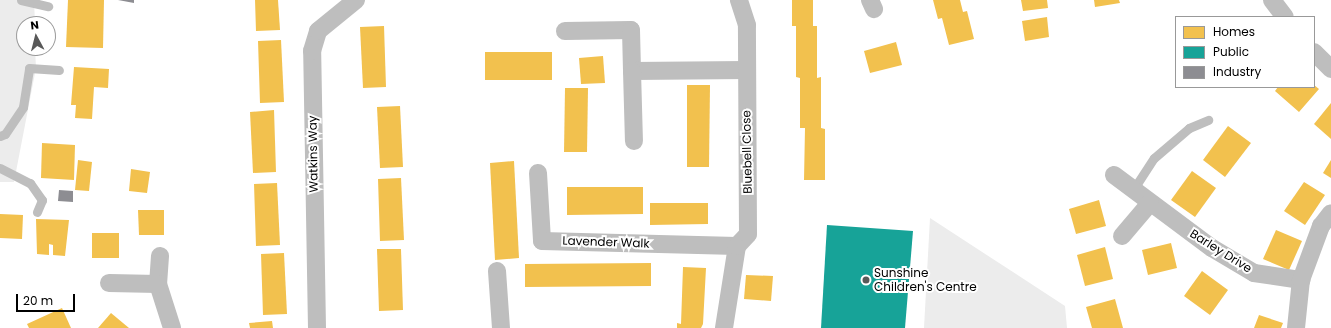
<!DOCTYPE html>
<style>
body{margin:0}
#map{position:relative;width:1331px;height:328px;overflow:hidden;background:#fff;font-family:Poppins,sans-serif}
div>[style]{position:absolute}
[style*='--x']{left:calc(var(--x)*1px);top:calc(var(--y)*1px);width:calc(var(--w)*1px);rotate:calc(var(--a)*1deg)}
.green>*{inset:0;background:#ececec}
.homes>*{inset:0;background:#f2c14e}
.public>*{inset:0;background:#17a398}
.industry>*{inset:0;background:#8d8d92}
.lane>*{height:9px;margin:-4.5px;padding:0 4.5px;transform-origin:4.5px;border-radius:4.5px;background:#bebebe}
.street>*{height:18px;margin:-9px;padding:0 9px;transform-origin:9px;border-radius:9px;background:#bebebe}
.dots>*{width:11px;height:11px;translate:-50% -50%;box-sizing:border-box;border:2px solid #fff;border-radius:50%}
span{translate:-50% -50%;white-space:nowrap;text-align:center;line-height:1.15;-webkit-text-stroke:4px #fff;paint-order:stroke}
.street-label{font-size:12px;color:#000}
.poi-label{font-size:12px;color:#000}
.left{translate:0 -50%;text-align:left}
.legend{position:absolute;left:1175px;top:16px;width:140px;height:72px;box-sizing:border-box;background:#fff;border:1px solid #999;margin:0;padding:5px 7px;list-style:none;font-size:12px;color:#000}
.legend li{display:flex;align-items:center;gap:8px;height:20px}
.legend b{width:20px;border:1px solid #999}
.north{position:absolute;left:16px;top:16px;width:40px;height:40px;box-sizing:border-box;background:#fff;border:1px solid #999;border-radius:50%;rotate:353deg;font-size:11px;font-weight:700;line-height:16px;text-align:center;color:#000}
.north::after{content:'';display:block;margin:auto;width:14px;height:18px;background:#595959;clip-path:polygon(50% 0,100% 100%,50% 72%,0 100%)}
.scale{position:absolute;left:16px;top:294px;width:59px;height:18px;box-sizing:border-box;border:2px solid #000;border-top:0;padding-left:5px;font-size:12px;line-height:14px;white-space:nowrap;color:#000;-webkit-text-stroke:3px #fff;paint-order:stroke}
</style>
<div id="map">
<div class="green">
<i style="clip-path:polygon(0 0,34px 0,35px 24px,24px 24px,24px 48px,35px 48px,36px 68px,14px 182px,0 182px)"></i>
<i style="clip-path:polygon(930px 218px,1065px 306px,1067px 328px,924px 328px)"></i>
</div>
<div class="homes">
<i style="clip-path:polygon(68px 0,104px 0,103px 48px,66px 47px)"></i>
<i style="clip-path:polygon(255px 0,278px 0,280px 30px,256px 31px)"></i>
<i style="clip-path:polygon(792px 0,813px 0,813px 26px,817px 26px,817px 78px,821px 77px,821px 128px,825px 129px,825px 180px,804px 180px,805px 128px,800px 128px,800px 78px,796px 77px,796px 26px,792px 26px)"></i>
<i style="clip-path:polygon(933px 0,960px 0,963px 12px,967px 11px,974px 39px,949px 45px,942px 18px,938px 19px)"></i>
<i style="clip-path:polygon(1021px 0,1047px 0,1048px 8px,1023px 11px)"></i>
<i style="clip-path:polygon(1094px 0,1119px 0,1120px 3px,1095px 7px)"></i>
<i style="clip-path:polygon(1047px 17px,1049px 37px,1025px 41px,1022px 21px)"></i>
<i style="clip-path:polygon(384px 26px,386px 87px,363px 88px,360px 27px)"></i>
<i style="clip-path:polygon(281px 40px,284px 102px,260px 103px,258px 41px)"></i>
<i style="clip-path:polygon(896px 42px,902px 65px,870px 73px,864px 51px)"></i>
<i style="clip-path:polygon(485px 52px,552px 52px,552px 80px,485px 80px)"></i>
<i style="clip-path:polygon(603px 56px,605px 83px,581px 84px,579px 58px)"></i>
<i style="clip-path:polygon(74px 67px,109px 69px,108px 88px,94px 87px,92px 119px,75px 118px,76px 105px,71px 105px)"></i>
<i style="clip-path:polygon(687px 85px,710px 85px,709px 167px,687px 167px)"></i>
<i style="clip-path:polygon(1314px 85px,1319px 89px,1299px 112px,1275px 91px,1278px 87px,1314px 87px)"></i>
<i style="clip-path:polygon(565px 88px,588px 88px,587px 152px,564px 152px)"></i>
<i style="clip-path:polygon(1331px 103px,1331px 139px,1314px 124px)"></i>
<i style="clip-path:polygon(400px 106px,403px 167px,380px 168px,377px 107px)"></i>
<i style="clip-path:polygon(274px 110px,276px 172px,253px 173px,250px 112px)"></i>
<i style="clip-path:polygon(1228px 126px,1251px 143px,1225px 177px,1203px 160px)"></i>
<i style="clip-path:polygon(42px 143px,75px 145px,74px 180px,41px 178px)"></i>
<i style="clip-path:polygon(78px 160px,92px 162px,89px 191px,75px 190px)"></i>
<i style="clip-path:polygon(1331px 160px,1331px 178px,1323px 173px)"></i>
<i style="clip-path:polygon(514px 161px,519px 258px,495px 260px,490px 163px)"></i>
<i style="clip-path:polygon(131px 169px,150px 172px,147px 193px,129px 191px)"></i>
<i style="clip-path:polygon(1192px 171px,1216px 188px,1195px 217px,1171px 200px)"></i>
<i style="clip-path:polygon(401px 178px,404px 240px,380px 241px,378px 179px)"></i>
<i style="clip-path:polygon(1304px 182px,1325px 195px,1305px 225px,1284px 211px)"></i>
<i style="clip-path:polygon(277px 183px,280px 245px,256px 246px,254px 184px)"></i>
<i style="clip-path:polygon(567px 187px,643px 187px,643px 214px,567px 215px)"></i>
<i style="clip-path:polygon(1099px 200px,1106px 226px,1076px 234px,1069px 209px)"></i>
<i style="clip-path:polygon(650px 203px,708px 203px,708px 224px,650px 225px)"></i>
<i style="clip-path:polygon(138px 210px,164px 210px,164px 235px,139px 235px)"></i>
<i style="clip-path:polygon(0 214px,23px 215px,22px 239px,0 238px)"></i>
<i style="clip-path:polygon(36px 219px,69px 220px,65px 256px,53px 255px,53px 245px,49px 244px,49px 255px,37px 254px)"></i>
<i style="clip-path:polygon(1276px 230px,1302px 241px,1289px 270px,1263px 259px)"></i>
<i style="clip-path:polygon(92px 233px,119px 233px,119px 258px,92px 258px)"></i>
<i style="clip-path:polygon(1171px 243px,1177px 268px,1148px 275px,1142px 250px)"></i>
<i style="clip-path:polygon(1105px 247px,1113px 279px,1085px 286px,1077px 255px)"></i>
<i style="clip-path:polygon(377px 249px,401px 249px,403px 310px,379px 311px)"></i>
<i style="clip-path:polygon(284px 253px,287px 314px,263px 315px,261px 254px)"></i>
<i style="clip-path:polygon(651px 263px,651px 286px,525px 287px,525px 264px)"></i>
<i style="clip-path:polygon(683px 267px,706px 268px,703px 324px,701px 328px,677px 328px,677px 323px,681px 324px)"></i>
<i style="clip-path:polygon(1202px 271px,1228px 290px,1210px 315px,1184px 296px)"></i>
<i style="clip-path:polygon(746px 275px,773px 276px,771px 301px,744px 299px)"></i>
<i style="clip-path:polygon(1115px 299px,1123px 328px,1092px 328px,1086px 307px)"></i>
<i style="clip-path:polygon(62px 308px,71px 328px,29px 328px,27px 324px)"></i>
<i style="clip-path:polygon(111px 313px,129px 328px,98px 328px)"></i>
<i style="clip-path:polygon(1259px 315px,1283px 323px,1281px 328px,1254px 328px)"></i>
<i style="clip-path:polygon(272px 321px,273px 328px,250px 328px,249px 323px)"></i>
</div>
<div class="public">
<i style="clip-path:polygon(827px 225px,913px 231px,905px 328px,821px 328px)"></i>
</div>
<div class="industry">
<i style="clip-path:polygon(118px 0,134px 0,134px 3px)"></i>
<i style="clip-path:polygon(59px 190px,73px 191px,73px 202px,58px 201px)"></i>
</div>
<div class="lane">
<i style="--x:21;--y:0;--w:28;--a:13"></i>
<i style="--x:0;--y:136;--w:5;--a:-22"></i>
<i style="--x:5;--y:134;--w:32;--a:-56"></i>
<i style="--x:23;--y:107;--w:39;--a:-81"></i>
<i style="--x:29;--y:68;--w:30;--a:4"></i>
<i style="--x:0;--y:168;--w:34;--a:27"></i>
<i style="--x:30;--y:183;--w:21;--a:55"></i>
<i style="--x:42;--y:200;--w:13;--a:113"></i>
<i style="--x:1133;--y:190;--w:38;--a:-57"></i>
<i style="--x:1154;--y:158;--w:46;--a:-40.6"></i>
<i style="--x:1189;--y:128;--w:21;--a:-23"></i>
</div>
<div class="street">
<i style="--x:870;--y:0;--w:10;--a:66"></i>
<i style="--x:1272;--y:0;--w:21;--a:53"></i>
<i style="--x:565;--y:31;--w:66;--a:-0.9"></i>
<i style="--x:631;--y:30;--w:41;--a:88.6"></i>
<i style="--x:632;--y:71;--w:114;--a:-0.5"></i>
<i style="--x:1314;--y:52;--w:24;--a:45"></i>
<i style="--x:632;--y:71;--w:70;--a:88.4"></i>
<i style="--x:538;--y:173;--w:68;--a:86.6"></i>
<i style="--x:542;--y:241;--w:195;--a:1.5"></i>
<i style="--x:1114;--y:175;--w:122;--a:36.7"></i>
<i style="--x:1212;--y:248;--w:49;--a:30.8"></i>
<i style="--x:1254;--y:273;--w:48;--a:8.5"></i>
<i style="--x:1122;--y:236;--w:43;--a:-49.7"></i>
<i style="--x:160;--y:256;--w:28;--a:94"></i>
<i style="--x:158;--y:284;--w:46;--a:72.3"></i>
<i style="--x:497;--y:271;--w:57;--a:86"></i>
<i style="--x:109;--y:283;--w:49;--a:1.2"></i>
<i style="--x:317;--y:328;--w:277;--a:-91"></i>
<i style="--x:312;--y:51;--w:21;--a:-73"></i>
<i style="--x:318;--y:31;--w:49;--a:-39.2"></i>
<i style="--x:724;--y:328;--w:83;--a:-81"></i>
<i style="--x:737;--y:246;--w:16;--a:-47"></i>
<i style="--x:748;--y:234;--w:209;--a:-90.3"></i>
<i style="--x:747;--y:25;--w:26;--a:-108"></i>
<i style="--x:1296;--y:328;--w:48;--a:-84.1"></i>
<i style="--x:1301;--y:280;--w:58;--a:-69.7"></i>
<i style="--x:1321;--y:226;--w:16;--a:-52"></i>
</div>
<div class="dots">
<i style="left:866px;top:280px;background:#595959"></i>
</div>
<div class="street-label">
<span style="left:747px;top:152px;rotate:-91deg">Bluebell Close</span>
<span style="left:313px;top:154px;rotate:-91deg">Watkins Way</span>
<span style="left:606px;top:242px;rotate:2deg">Lavender Walk</span>
<span style="left:1221px;top:251px;rotate:32deg">Barley Drive</span>
</div>
<div class="poi-label">
<span class="left" style="left:874px;top:280px">Sunshine<br>Children's Centre</span>
</div>
<ul class="legend">
<li><b style="height:11px;background:#f2c14e"></b>Homes</li>
<li><b style="height:11px;background:#17a398"></b>Public</li>
<li><b style="height:11px;background:#8d8d92"></b>Industry</li>
</ul>
<div class="north">N</div>
<div class="scale">20 m</div>
</div>
